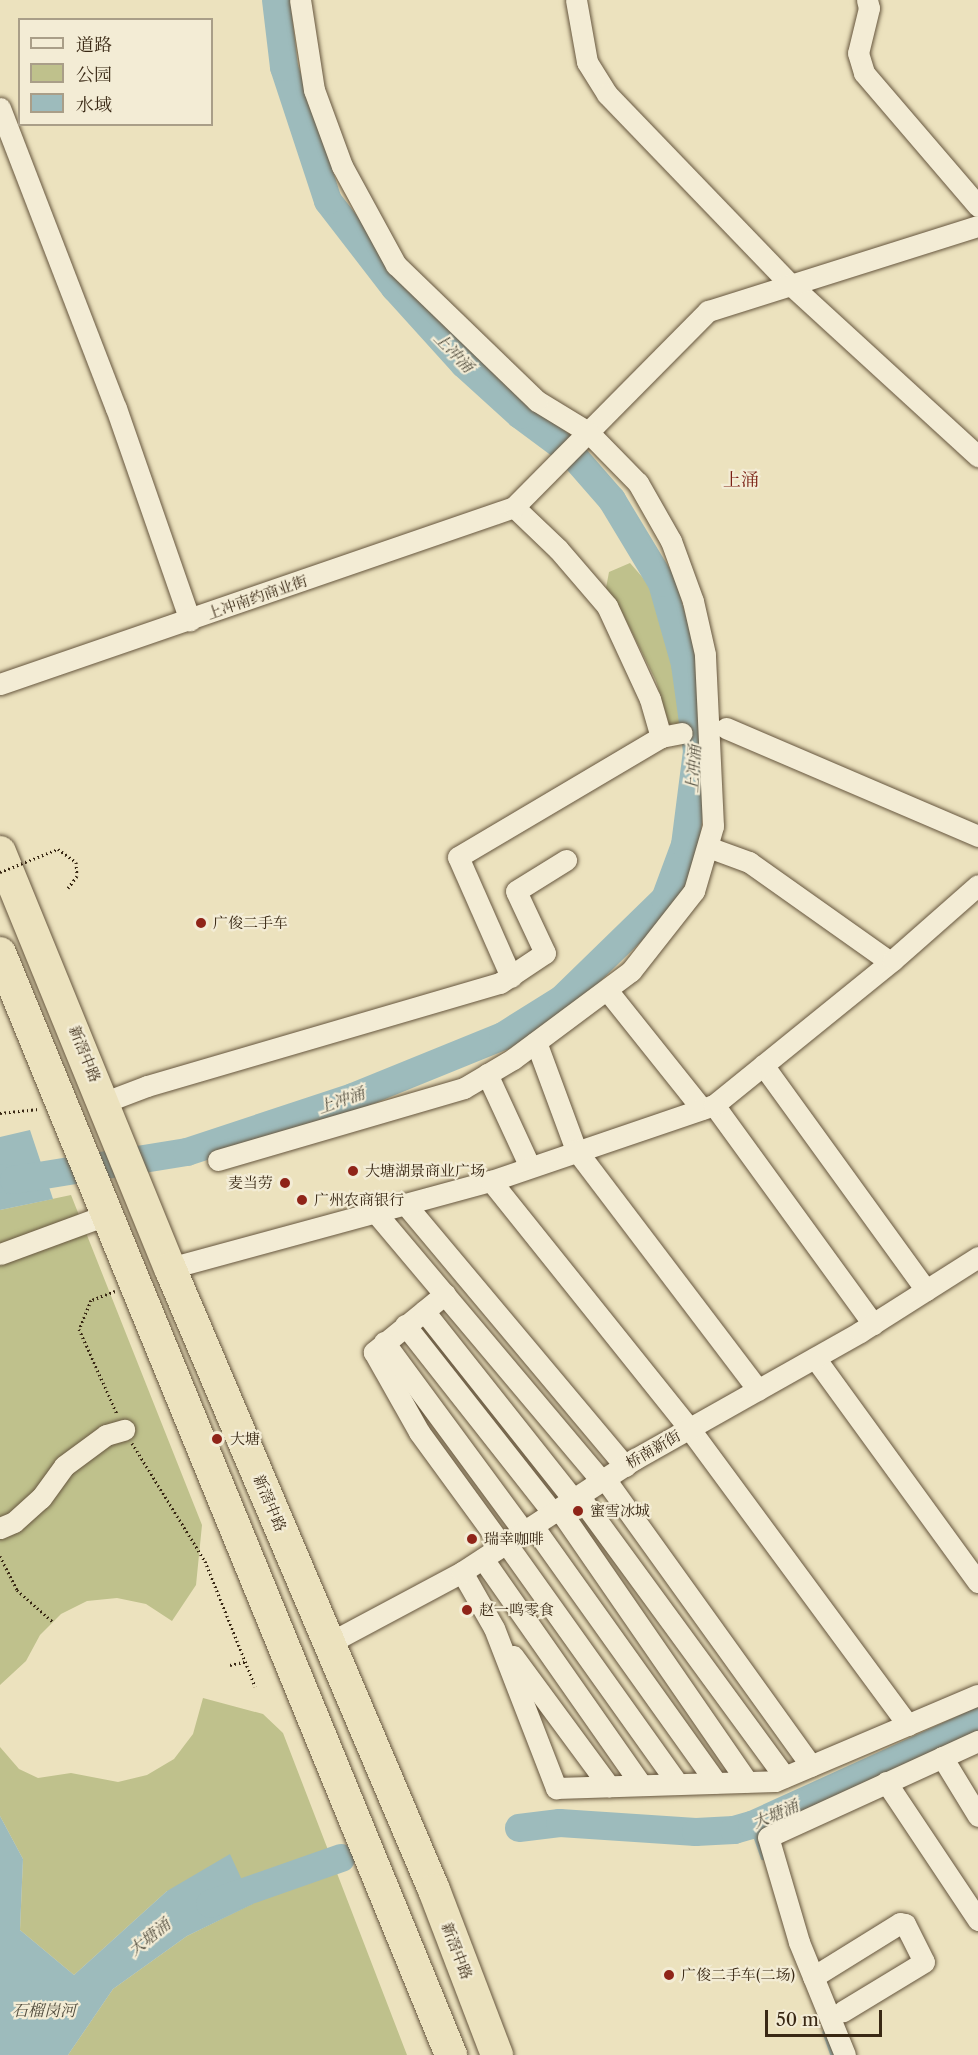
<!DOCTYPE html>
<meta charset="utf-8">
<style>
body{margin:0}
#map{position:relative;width:978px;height:2055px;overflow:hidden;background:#ece2be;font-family:"Libre Caslon Text","Noto Serif SC",serif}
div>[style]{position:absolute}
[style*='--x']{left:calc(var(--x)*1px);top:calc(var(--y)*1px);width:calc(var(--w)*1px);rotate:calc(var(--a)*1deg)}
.green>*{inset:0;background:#bfc18c}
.water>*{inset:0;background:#9dbbbc}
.stream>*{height:4.5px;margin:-2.25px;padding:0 2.25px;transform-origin:2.25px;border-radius:2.25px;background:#9dbbbc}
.river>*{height:28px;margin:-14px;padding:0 14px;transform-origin:14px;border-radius:14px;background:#9dbbbc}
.path>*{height:3px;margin-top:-1.5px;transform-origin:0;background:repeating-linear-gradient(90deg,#392814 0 1.5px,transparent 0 4.5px)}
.roads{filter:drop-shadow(0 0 2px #66563e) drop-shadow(0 0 2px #66563e)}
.minor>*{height:21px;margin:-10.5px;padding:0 10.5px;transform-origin:10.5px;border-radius:10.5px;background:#f3ecd5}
.highway>*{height:32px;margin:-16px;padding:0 16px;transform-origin:16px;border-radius:16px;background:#ece2be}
.path-bridge>*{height:3px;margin-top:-1.5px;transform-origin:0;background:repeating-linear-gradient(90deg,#392814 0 1.5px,transparent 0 4.5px)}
.dots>*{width:16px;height:16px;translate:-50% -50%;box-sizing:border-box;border:3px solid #f3ecd5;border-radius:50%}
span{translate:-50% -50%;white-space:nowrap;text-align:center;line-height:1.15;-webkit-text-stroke:4.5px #f3ecd5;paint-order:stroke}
.street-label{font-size:15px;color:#392814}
.poi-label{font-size:15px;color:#392814}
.left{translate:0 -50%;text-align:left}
.right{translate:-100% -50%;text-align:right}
.water-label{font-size:16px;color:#524d3e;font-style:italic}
.quarter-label{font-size:18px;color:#7a1f14}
.legend{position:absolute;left:18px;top:18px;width:195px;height:108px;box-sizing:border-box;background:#f3ecd5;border:2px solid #a99e88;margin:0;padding:8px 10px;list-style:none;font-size:18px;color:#392814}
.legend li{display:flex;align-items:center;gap:12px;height:30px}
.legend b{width:30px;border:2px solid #a99e88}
.scale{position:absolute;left:765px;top:2010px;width:117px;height:27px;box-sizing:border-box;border:3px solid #392814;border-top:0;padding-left:8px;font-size:18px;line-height:21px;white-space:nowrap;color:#392814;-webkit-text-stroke:4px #f3ecd5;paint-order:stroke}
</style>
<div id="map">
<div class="green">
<i style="clip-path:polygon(630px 563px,651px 587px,679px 677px,686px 723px,669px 724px,656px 681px,617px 602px,606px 588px,609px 572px)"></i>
<i style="clip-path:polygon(71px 1195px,202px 1525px,196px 1585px,172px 1621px,146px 1604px,117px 1598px,87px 1601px,61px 1614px,40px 1635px,26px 1661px,0 1685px,0 1210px)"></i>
<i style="clip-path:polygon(203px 1698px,263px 1714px,283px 1733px,407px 2055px,68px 2055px,113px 1989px,187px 1936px,252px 1904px,167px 1891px,74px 1975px,20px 1930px,23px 1859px,0 1816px,0 1747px,19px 1769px,38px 1778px,71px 1773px,118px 1782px,147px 1775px,174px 1759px,193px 1734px)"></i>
</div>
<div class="water">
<i style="clip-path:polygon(30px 1130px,53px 1199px,0 1210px,0 1137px)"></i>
<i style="clip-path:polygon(0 1816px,23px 1859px,20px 1930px,74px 1975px,167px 1891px,230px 1854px,253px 1904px,187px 1936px,113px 1989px,68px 2055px,0 2055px)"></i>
</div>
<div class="stream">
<i style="--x:752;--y:1825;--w:34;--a:71"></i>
<i style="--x:825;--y:2032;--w:24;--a:71"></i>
</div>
<div class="river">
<i style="--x:0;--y:1178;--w:14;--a:8"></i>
<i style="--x:14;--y:1180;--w:175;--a:-9.2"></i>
<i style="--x:187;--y:1152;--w:175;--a:-18.3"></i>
<i style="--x:353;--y:1097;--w:162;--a:-22.1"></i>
<i style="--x:503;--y:1036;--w:70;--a:-32.1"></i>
<i style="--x:562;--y:999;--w:144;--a:-44.2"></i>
<i style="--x:665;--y:899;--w:58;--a:-69.7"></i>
<i style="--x:685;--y:845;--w:95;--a:-82.7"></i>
<i style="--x:697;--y:751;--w:88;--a:-97.9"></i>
<i style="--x:685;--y:664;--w:84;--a:-105.9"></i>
<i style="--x:662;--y:583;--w:97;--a:-121.1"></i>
<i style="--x:612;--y:500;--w:64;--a:-131.2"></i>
<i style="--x:570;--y:452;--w:62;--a:-143.5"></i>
<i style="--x:520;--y:415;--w:76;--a:-137.7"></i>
<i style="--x:464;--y:364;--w:103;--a:-132.2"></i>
<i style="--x:395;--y:288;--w:110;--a:-127.6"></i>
<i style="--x:328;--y:201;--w:141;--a:-108.2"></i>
<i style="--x:284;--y:67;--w:67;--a:-96.8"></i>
<i style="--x:519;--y:1828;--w:41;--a:-7"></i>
<i style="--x:560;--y:1823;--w:136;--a:3.8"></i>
<i style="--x:696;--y:1832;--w:38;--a:-3"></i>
<i style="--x:734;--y:1830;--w:19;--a:-16"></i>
<i style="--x:752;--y:1825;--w:248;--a:-24.5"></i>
<i style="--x:210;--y:1904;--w:139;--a:-19.3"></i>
</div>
<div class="path">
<i style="--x:0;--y:1113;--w:39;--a:-6"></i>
<i style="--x:115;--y:1291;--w:26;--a:159"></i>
<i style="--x:91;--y:1300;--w:31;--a:112"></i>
<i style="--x:79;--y:1329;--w:93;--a:65.9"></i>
<i style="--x:132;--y:1443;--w:139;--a:58.3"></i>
<i style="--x:205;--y:1561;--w:135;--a:68.2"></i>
<i style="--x:0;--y:1556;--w:38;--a:63"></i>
<i style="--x:17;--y:1590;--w:48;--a:41.6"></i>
<i style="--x:230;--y:1665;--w:17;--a:-13"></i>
</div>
<div class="roads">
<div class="minor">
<i style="--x:576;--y:0;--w:63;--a:79.9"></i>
<i style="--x:587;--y:62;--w:38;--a:58"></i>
<i style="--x:607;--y:94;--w:264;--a:46.1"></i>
<i style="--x:790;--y:284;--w:255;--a:42.5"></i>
<i style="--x:867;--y:0;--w:8;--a:76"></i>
<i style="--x:869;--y:8;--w:46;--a:103.7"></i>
<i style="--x:858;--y:53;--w:21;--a:73"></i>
<i style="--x:864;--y:73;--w:175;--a:49.4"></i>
<i style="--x:0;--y:108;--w:322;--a:68.9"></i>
<i style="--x:116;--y:408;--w:225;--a:70.8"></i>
<i style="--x:514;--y:507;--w:61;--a:43.7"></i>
<i style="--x:558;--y:549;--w:75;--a:49.3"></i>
<i style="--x:607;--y:606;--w:102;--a:65.2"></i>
<i style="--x:650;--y:699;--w:40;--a:74"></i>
<i style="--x:0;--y:684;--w:544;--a:-19"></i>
<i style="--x:514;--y:507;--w:276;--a:-45.3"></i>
<i style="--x:708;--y:311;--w:283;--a:-17.5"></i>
<i style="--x:726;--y:728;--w:274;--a:23.2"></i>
<i style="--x:708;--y:847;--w:44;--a:20.1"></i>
<i style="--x:749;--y:862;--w:173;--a:35.3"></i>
<i style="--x:511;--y:977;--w:131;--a:-113.8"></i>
<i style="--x:458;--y:857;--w:236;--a:-30.6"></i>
<i style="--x:661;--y:737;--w:21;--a:-11"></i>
<i style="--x:607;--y:990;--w:152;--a:51.4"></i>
<i style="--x:536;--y:1042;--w:115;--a:69.7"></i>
<i style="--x:576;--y:1150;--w:301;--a:52.8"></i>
<i style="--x:763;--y:1065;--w:278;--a:54.1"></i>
<i style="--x:487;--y:1074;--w:102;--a:65.2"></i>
<i style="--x:105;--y:1102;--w:45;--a:-20.9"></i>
<i style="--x:147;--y:1086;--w:368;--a:-16.3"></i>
<i style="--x:500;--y:983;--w:54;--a:-33.7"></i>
<i style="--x:545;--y:953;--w:68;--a:-115.1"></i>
<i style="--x:516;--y:891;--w:59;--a:-31.8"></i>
<i style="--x:714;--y:1105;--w:271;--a:54"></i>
<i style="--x:218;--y:1160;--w:256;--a:-16.3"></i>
<i style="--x:464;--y:1088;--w:57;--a:-30.6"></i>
<i style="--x:513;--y:1059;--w:147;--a:-36.7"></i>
<i style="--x:631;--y:971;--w:102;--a:-51.8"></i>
<i style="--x:694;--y:891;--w:68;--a:-73.7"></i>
<i style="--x:713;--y:826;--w:172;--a:-92.7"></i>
<i style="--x:705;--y:654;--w:54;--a:-102.8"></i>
<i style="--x:693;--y:601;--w:64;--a:-110.1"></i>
<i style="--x:671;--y:541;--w:67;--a:-119.6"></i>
<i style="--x:638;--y:483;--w:71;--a:-134.4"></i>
<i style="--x:588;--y:432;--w:60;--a:-148.7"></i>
<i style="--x:537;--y:401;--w:196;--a:-136"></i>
<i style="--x:396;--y:265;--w:113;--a:-118.6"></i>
<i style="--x:342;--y:166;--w:81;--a:-110.2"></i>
<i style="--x:314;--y:90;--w:91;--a:-98.8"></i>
<i style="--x:491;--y:1181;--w:317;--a:51.3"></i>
<i style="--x:689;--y:1428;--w:369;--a:53.6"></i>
<i style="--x:406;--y:1205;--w:341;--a:50"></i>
<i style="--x:376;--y:1213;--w:351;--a:49.9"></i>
<i style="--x:0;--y:1254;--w:113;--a:-20.2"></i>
<i style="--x:170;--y:1268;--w:333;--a:-15.2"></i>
<i style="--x:491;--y:1181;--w:236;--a:-18.8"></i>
<i style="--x:714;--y:1105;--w:230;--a:-39"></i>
<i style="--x:893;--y:960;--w:113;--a:-41.4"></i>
<i style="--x:445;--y:1294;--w:92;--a:140.8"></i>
<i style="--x:374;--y:1352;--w:92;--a:60.6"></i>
<i style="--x:419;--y:1432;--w:141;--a:53.9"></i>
<i style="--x:424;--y:1311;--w:240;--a:51.6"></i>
<i style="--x:405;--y:1325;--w:239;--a:51.8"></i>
<i style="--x:384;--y:1342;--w:236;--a:53.6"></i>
<i style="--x:815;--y:1358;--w:277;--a:54"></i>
<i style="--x:605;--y:1479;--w:353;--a:54.3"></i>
<i style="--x:579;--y:1496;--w:348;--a:53.8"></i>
<i style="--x:559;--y:1509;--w:331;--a:55.4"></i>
<i style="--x:533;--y:1526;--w:315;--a:54.5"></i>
<i style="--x:0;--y:1528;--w:15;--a:-23"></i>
<i style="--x:14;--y:1522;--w:36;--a:-42"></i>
<i style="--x:41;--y:1498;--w:39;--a:-54"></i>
<i style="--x:64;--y:1466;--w:52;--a:-36.4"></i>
<i style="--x:106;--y:1435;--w:19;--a:-16"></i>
<i style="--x:506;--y:1543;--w:296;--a:54.5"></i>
<i style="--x:483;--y:1559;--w:276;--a:55"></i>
<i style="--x:462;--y:1572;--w:64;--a:60.3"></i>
<i style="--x:494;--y:1628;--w:172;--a:68.8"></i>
<i style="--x:556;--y:1788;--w:219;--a:-1.8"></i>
<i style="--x:775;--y:1781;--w:220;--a:-23"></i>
<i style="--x:329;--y:1643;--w:151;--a:-28.1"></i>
<i style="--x:462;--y:1572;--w:207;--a:-33.2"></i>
<i style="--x:635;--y:1459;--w:258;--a:-29.4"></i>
<i style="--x:860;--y:1332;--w:140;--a:-32.4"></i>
<i style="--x:513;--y:1656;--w:162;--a:53.6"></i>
<i style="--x:942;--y:1757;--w:69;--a:58.6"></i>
<i style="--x:886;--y:1782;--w:166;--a:56.3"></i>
<i style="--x:813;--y:1977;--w:102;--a:-31.8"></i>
<i style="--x:900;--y:1923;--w:5;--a:11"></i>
<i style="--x:905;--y:1924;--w:42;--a:63.4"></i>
<i style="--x:924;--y:1962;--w:95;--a:148.8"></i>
<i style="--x:845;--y:2055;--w:122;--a:-112.2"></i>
<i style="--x:799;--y:1942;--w:109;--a:-106.4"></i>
<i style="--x:768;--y:1837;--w:231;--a:-24.6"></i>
</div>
<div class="highway">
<i style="--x:0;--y:852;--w:449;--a:67.8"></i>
<i style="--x:170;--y:1268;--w:676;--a:67"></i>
<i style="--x:434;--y:1890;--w:177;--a:69.1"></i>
<i style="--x:0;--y:953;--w:1191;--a:67.74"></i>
</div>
</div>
<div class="path-bridge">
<i style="--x:0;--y:872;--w:62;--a:-21.6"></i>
<i style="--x:58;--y:849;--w:22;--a:36"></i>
<i style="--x:76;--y:862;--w:14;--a:86"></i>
<i style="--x:77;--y:876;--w:15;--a:127"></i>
</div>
<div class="dots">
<i style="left:201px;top:923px;background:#8f2418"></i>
<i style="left:353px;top:1171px;background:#8f2418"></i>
<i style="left:285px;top:1183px;background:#8f2418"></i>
<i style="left:302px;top:1200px;background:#8f2418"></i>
<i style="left:217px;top:1439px;background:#8f2418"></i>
<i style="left:578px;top:1511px;background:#8f2418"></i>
<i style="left:472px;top:1539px;background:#8f2418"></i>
<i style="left:467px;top:1610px;background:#8f2418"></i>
<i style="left:669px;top:1975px;background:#8f2418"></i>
</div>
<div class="street-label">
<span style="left:257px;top:597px;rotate:-19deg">上冲南约商业街</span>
<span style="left:85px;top:1054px;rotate:68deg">新滘中路</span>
<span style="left:653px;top:1449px;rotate:-30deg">桥南新街</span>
<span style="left:270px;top:1503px;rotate:67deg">新滘中路</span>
<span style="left:457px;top:1951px;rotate:69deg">新滘中路</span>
</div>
<div class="poi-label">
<span class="left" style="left:213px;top:923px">广俊二手车</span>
<span class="left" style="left:365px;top:1171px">大塘湖景商业广场</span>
<span class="right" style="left:273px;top:1183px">麦当劳</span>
<span class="left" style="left:314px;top:1200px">广州农商银行</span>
<span class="left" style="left:230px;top:1439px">大塘</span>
<span class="left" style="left:590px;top:1511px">蜜雪冰城</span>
<span class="left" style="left:484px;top:1539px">瑞幸咖啡</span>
<span class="left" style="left:479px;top:1610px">赵一鸣零食</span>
<span class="left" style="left:681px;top:1975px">广俊二手车(二场)</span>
</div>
<div class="water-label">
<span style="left:454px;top:352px;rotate:46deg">上冲涌</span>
<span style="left:693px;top:769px;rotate:-86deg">上冲涌</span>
<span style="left:341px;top:1100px;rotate:-19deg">上冲涌</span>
<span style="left:775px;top:1814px;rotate:-23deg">大塘涌</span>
<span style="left:149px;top:1937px;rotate:-39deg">大塘涌</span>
<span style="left:44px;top:2010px">石榴岗河</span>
</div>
<div class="quarter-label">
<span style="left:741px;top:480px">上涌</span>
</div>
<ul class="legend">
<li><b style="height:8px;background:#f3ecd5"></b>道路</li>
<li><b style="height:16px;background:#bfc18c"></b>公园</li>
<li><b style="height:16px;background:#9dbbbc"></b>水域</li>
</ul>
<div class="scale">50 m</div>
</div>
